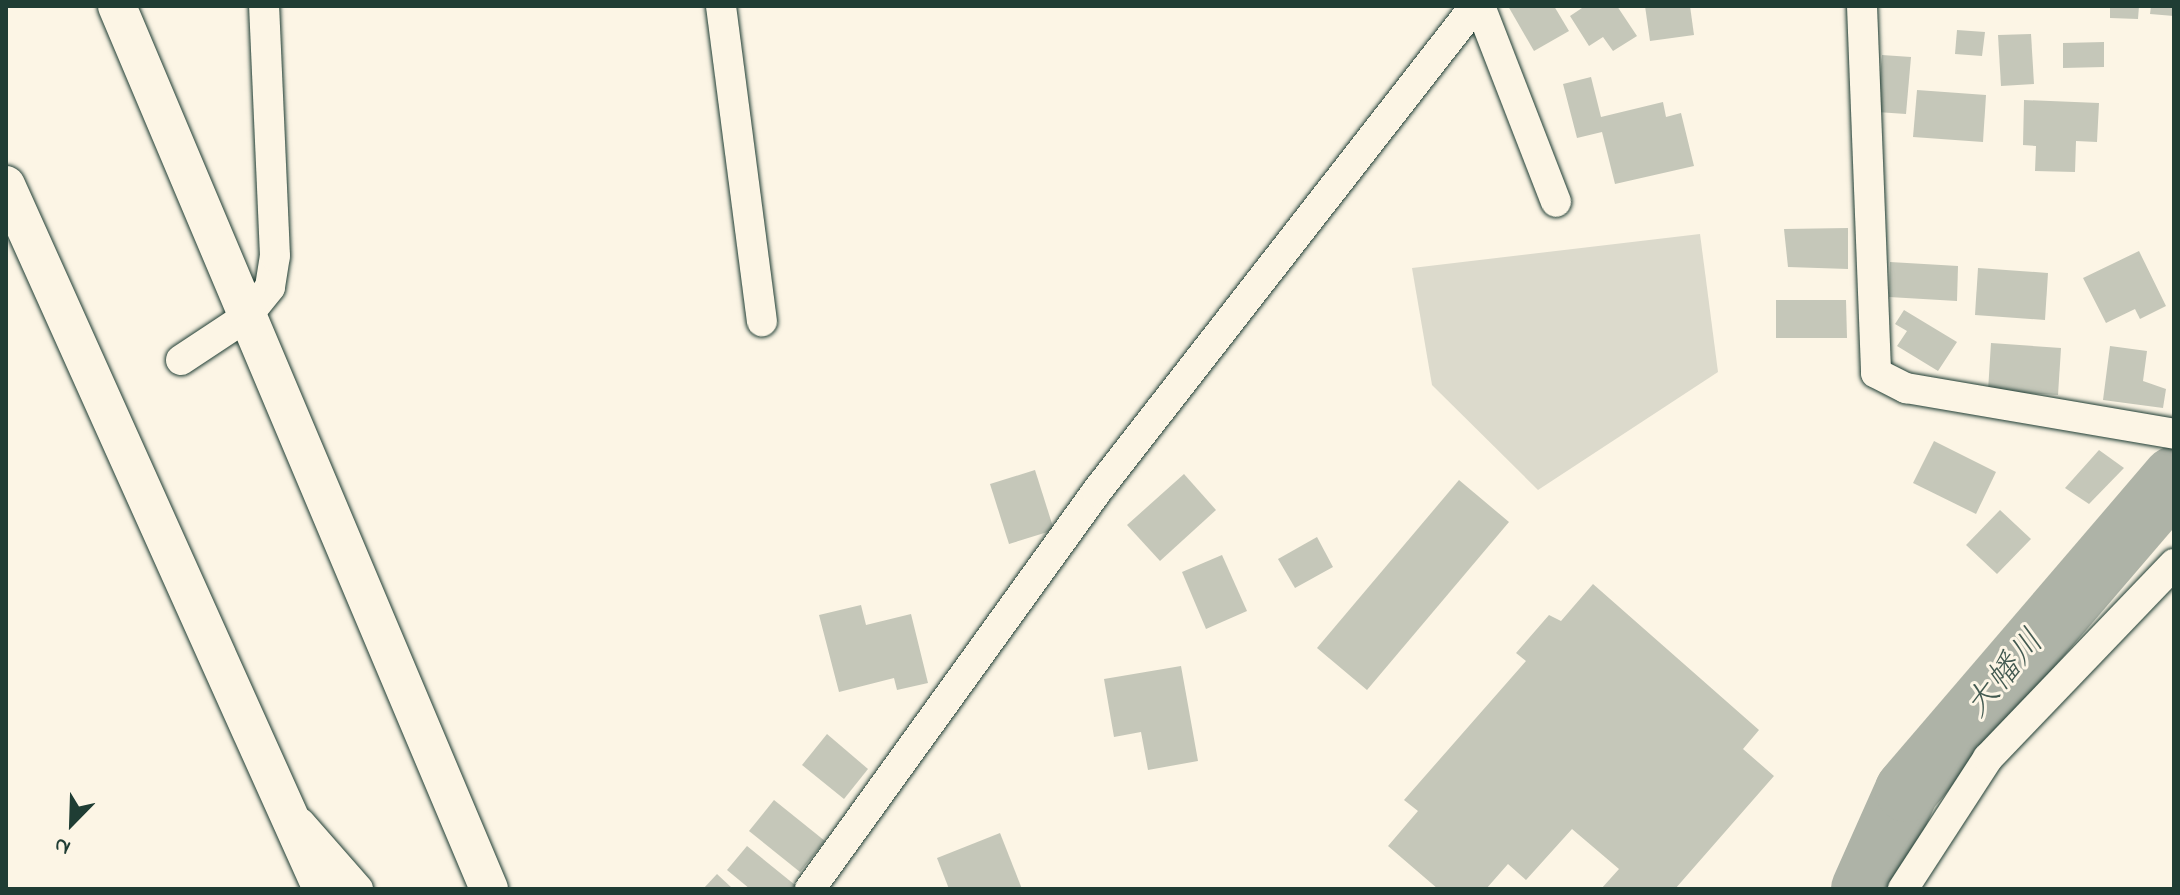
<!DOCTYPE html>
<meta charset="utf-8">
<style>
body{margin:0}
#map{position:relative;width:2180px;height:895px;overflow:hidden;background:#fcf5e5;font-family:"Indie Flower","Klee One",sans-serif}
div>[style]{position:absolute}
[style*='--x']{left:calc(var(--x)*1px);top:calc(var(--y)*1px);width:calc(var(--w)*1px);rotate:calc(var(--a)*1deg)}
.green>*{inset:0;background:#dcdacc}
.river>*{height:64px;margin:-32px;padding:0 32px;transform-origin:32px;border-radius:32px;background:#aeb3a7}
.building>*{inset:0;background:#c5c7b9}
.roads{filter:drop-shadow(0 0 2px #1f3d34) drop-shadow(0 0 2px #1f3d34)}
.minor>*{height:30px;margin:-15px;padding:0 15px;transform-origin:15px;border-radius:15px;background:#fcf5e5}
.tertiary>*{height:38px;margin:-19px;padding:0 19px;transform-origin:19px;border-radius:19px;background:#fcf5e5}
span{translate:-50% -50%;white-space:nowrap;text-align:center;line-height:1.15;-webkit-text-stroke:6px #fcf5e5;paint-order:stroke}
.water-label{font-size:34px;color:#435a51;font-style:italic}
.frame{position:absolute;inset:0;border:8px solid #1f3d34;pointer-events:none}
.north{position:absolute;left:32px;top:783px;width:80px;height:80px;-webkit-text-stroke:6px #fcf5e5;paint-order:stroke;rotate:203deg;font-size:22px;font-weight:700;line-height:32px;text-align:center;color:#1f3d34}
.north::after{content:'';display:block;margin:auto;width:28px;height:36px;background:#1f3d34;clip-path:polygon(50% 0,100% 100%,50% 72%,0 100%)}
</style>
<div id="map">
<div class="green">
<i style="clip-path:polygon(1700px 234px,1718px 372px,1538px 490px,1432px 385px,1412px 268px)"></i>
</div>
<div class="river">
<i style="--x:1863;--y:889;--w:108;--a:-66"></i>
<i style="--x:1907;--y:790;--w:411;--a:-49.4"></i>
</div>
<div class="building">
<i style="clip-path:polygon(1508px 6px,1554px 6px,1569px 31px,1534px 51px)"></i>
<i style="clip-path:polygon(1585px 6px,1617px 6px,1637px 36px,1613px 51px,1603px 37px,1589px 46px,1570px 16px)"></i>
<i style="clip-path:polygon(1645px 6px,1690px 6px,1694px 35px,1650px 41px)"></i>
<i style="clip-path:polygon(2110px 6px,2139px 6px,2138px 19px,2110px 18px)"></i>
<i style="clip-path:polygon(2151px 6px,2174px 6px,2174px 16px,2150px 14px)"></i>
<i style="clip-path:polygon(1957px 30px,1985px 32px,1982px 56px,1955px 54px)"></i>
<i style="clip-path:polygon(2031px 34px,2034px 84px,2001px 86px,1998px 35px)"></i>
<i style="clip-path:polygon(2104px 42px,2104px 67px,2063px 68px,2063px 43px)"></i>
<i style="clip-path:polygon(1882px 55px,1911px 57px,1906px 114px,1877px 112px)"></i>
<i style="clip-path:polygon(1591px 77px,1601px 117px,1663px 102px,1666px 117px,1681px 113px,1694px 166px,1615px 184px,1602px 132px,1577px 138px,1563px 84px)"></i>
<i style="clip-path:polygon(1917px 90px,1986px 95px,1983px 142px,1913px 137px)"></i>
<i style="clip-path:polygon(2024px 100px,2099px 103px,2097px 142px,2076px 141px,2075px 172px,2035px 171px,2036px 146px,2023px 145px)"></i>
<i style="clip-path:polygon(1848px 228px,1848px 269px,1788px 267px,1784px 229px)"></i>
<i style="clip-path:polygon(2139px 251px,2166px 306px,2140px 319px,2135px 309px,2106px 323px,2083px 278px)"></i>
<i style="clip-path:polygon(1890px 262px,1958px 266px,1957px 301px,1889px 297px)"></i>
<i style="clip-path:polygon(1978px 268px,2048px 273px,2045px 320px,1975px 315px)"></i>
<i style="clip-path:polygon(1776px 300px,1846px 300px,1847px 338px,1776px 338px)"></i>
<i style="clip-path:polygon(1904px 310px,1957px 342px,1938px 371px,1897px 346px,1907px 331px,1895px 324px)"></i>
<i style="clip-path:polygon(1991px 343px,2061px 348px,2058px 395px,1988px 391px)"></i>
<i style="clip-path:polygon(2110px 346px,2147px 351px,2143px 381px,2166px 389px,2163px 408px,2103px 400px)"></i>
<i style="clip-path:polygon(1934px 441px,1996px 472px,1976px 514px,1913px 483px)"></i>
<i style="clip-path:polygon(2099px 450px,2124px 468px,2089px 504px,2065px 488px)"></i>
<i style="clip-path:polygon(1035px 470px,1054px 530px,1009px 544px,990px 484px)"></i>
<i style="clip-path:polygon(1184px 474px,1216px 510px,1160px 561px,1127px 525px)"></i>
<i style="clip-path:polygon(1459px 480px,1509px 522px,1367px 690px,1317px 648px)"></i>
<i style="clip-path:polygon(2000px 510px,2031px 539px,1997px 574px,1966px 545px)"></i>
<i style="clip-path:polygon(1317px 537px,1333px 567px,1295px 588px,1278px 559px)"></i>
<i style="clip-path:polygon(1222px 555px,1247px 611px,1206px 629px,1182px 572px)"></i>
<i style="clip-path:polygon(1593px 584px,1759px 730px,1743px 749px,1774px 776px,1675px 889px,1601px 889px,1619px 869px,1572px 829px,1526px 880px,1508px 864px,1486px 889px,1438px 889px,1388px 846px,1418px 811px,1404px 800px,1526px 661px,1516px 653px,1549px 615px,1561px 621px)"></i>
<i style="clip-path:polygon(861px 605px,866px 625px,911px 614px,928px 683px,897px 690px,894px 678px,839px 692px,819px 615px)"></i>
<i style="clip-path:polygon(1181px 666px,1198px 761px,1148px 770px,1141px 732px,1114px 737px,1104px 679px)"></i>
<i style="clip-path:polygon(827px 734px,868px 769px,844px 799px,802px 765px)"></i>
<i style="clip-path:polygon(774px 800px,825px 841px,800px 872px,749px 831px)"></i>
<i style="clip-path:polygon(1000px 833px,1022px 889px,949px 889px,937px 858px)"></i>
<i style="clip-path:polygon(747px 846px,800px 889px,750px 889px,727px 870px)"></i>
<i style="clip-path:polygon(717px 874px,733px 889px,703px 889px)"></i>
</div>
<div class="roads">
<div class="minor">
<i style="--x:721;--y:6;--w:318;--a:82.6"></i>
<i style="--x:1480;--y:6;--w:210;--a:68.8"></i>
<i style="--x:1862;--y:6;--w:367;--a:87.8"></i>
<i style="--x:1876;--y:373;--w:34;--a:27"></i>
<i style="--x:1906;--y:388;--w:272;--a:9.7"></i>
<i style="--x:181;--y:360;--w:78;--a:-33.5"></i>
<i style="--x:246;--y:317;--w:38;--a:-51"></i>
<i style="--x:270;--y:287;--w:31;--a:-81"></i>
<i style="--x:275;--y:256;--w:250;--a:-92.5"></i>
<i style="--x:300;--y:823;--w:88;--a:48.7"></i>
<i style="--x:810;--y:889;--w:491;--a:-54.2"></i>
<i style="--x:1097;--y:491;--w:615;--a:-52.07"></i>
<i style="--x:1903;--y:889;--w:156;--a:-57"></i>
<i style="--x:1988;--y:758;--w:269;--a:-46.2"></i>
</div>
<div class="tertiary">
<i style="--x:117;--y:6;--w:958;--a:67.15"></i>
<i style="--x:6;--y:185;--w:772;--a:65.83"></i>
</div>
</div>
<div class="water-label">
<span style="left:2006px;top:675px;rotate:-50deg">大幡川</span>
</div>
<div class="frame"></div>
<div class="north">N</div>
</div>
